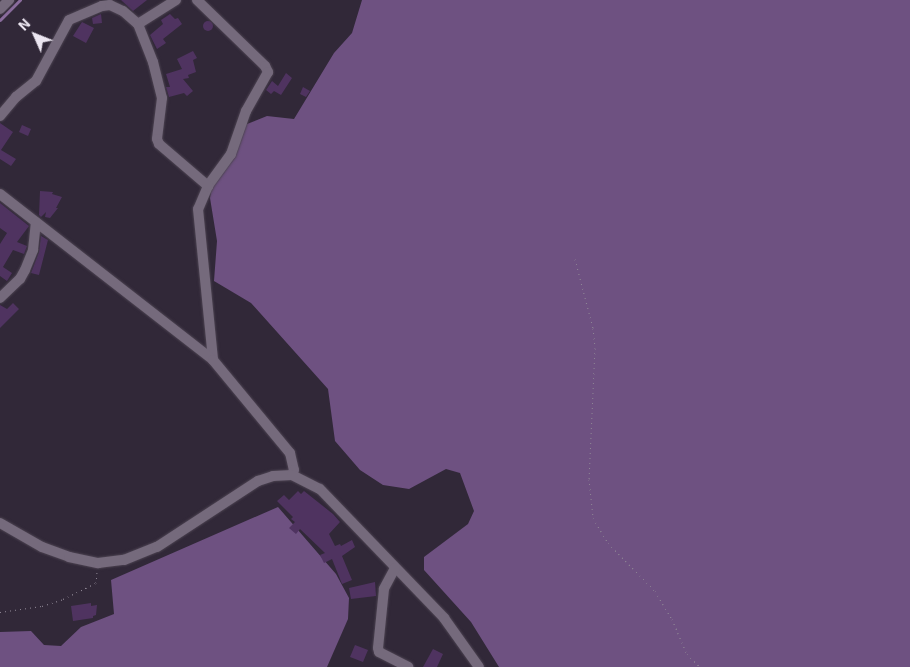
<!DOCTYPE html>
<style>
body{margin:0}
#map{position:relative;width:910px;height:667px;overflow:hidden;background:#312838;font-family:"Exo 2",sans-serif}
div>[style]{position:absolute}
[style*='--x']{left:calc(var(--x)*1px);top:calc(var(--y)*1px);width:calc(var(--w)*1px);rotate:calc(var(--a)*1deg)}
.forest>*{inset:0;background:#6e5181}
.stream>*{height:2.5px;margin:-1.25px;padding:0 1.25px;transform-origin:1.25px;border-radius:1.25px;background:#8a6c9d}
.building>*{inset:0;background:#4f3360}
.round{border-radius:50%}
.path>*{height:1px;margin-top:-0.5px;transform-origin:0;background:repeating-linear-gradient(90deg,#8f8795 0 1px,transparent 0 5px)}
.roads{filter:drop-shadow(0 0 1px #4c4351) drop-shadow(0 0 1px #4c4351)}
.minor>*{height:10px;margin:-5px;padding:0 5px;transform-origin:5px;border-radius:5px;background:#756a7c}
span{translate:-50% -50%;white-space:nowrap;text-align:center;line-height:1.15;-webkit-text-stroke:4px #312838;paint-order:stroke}
.north{position:absolute;left:10px;top:10px;width:50px;height:50px;-webkit-text-stroke:4px #312838;paint-order:stroke;rotate:314deg;font-size:14px;font-weight:700;line-height:20px;text-align:center;color:#ece6f1}
.north::after{content:'';display:block;margin:auto;width:18px;height:22px;background:#ece6f1;clip-path:polygon(50% 0,100% 100%,50% 72%,0 100%)}
</style>
<div id="map">
<div class="forest">
<i style="clip-path:polygon(362px 0,910px 0,910px 667px,499px 667px,471px 622px,424px 570px,424px 557px,468px 524px,474px 511px,460px 473px,446px 469px,409px 489px,383px 485px,360px 470px,335px 441px,328px 389px,251px 303px,214px 281px,217px 241px,210px 198px,214px 173px,242px 126px,267px 116px,294px 119px,334px 53px,352px 33px)"></i>
<i style="clip-path:polygon(278px 507px,336px 574px,349px 598px,348px 619px,327px 667px,0 667px,0 632px,31px 631px,44px 645px,61px 646px,81px 627px,114px 614px,111px 580px)"></i>
</div>
<div class="stream">
<i style="--x:0;--y:20;--w:28;--a:-45"></i>
</div>
<div class="building">
<i style="clip-path:polygon(121px 0,147px 0,133px 11px)"></i>
<i style="clip-path:polygon(101px 14px,102px 23px,93px 24px,92px 18px)"></i>
<i style="clip-path:polygon(170px 14px,175px 19px,178px 18px,182px 24px,163px 39px,166px 43px,157px 49px,150px 35px,163px 24px,161px 20px)"></i>
<i class="round" style="left:203px;top:21px;width:10px;height:10px"></i>
<i style="clip-path:polygon(82px 22px,94px 28px,86px 43px,73px 36px)"></i>
<i style="clip-path:polygon(193px 51px,197px 58px,193px 60px,196px 72px,188px 75px,189px 78px,183px 79px,193px 91px,187px 96px,184px 93px,169px 97px,166px 87px,170px 87px,166px 74px,182px 69px,177px 59px)"></i>
<i style="clip-path:polygon(286px 73px,292px 78px,281px 95px,274px 91px,271px 94px,266px 90px,272px 81px,278px 86px)"></i>
<i style="clip-path:polygon(303px 87px,310px 91px,306px 97px,300px 94px)"></i>
<i style="clip-path:polygon(0 123px,13px 132px,1px 150px,16px 159px,11px 166px,0 159px)"></i>
<i style="clip-path:polygon(22px 125px,31px 129px,28px 136px,19px 132px)"></i>
<i style="clip-path:polygon(40px 191px,53px 192px,52px 194px,62px 197px,56px 208px,58px 208px,50px 218px,45px 217px,46px 212px,41px 217px,39px 215px)"></i>
<i style="clip-path:polygon(0 203px,29px 226px,17px 242px,27px 246px,24px 254px,13px 250px,3px 267px,12px 273px,7px 281px,0 276px,0 244px,7px 233px,0 228px)"></i>
<i style="clip-path:polygon(41px 236px,48px 240px,39px 275px,31px 273px,39px 252px)"></i>
<i style="clip-path:polygon(13px 303px,19px 309px,0 328px,0 305px,7px 309px)"></i>
<i style="clip-path:polygon(298px 491px,301px 494px,304px 491px,333px 514px,340px 522px,329px 534px,335px 546px,340px 544px,341px 546px,352px 540px,355px 547px,342px 556px,352px 580px,342px 584px,332px 559px,324px 563px,320px 555px,325px 553px,300px 529px,296px 534px,289px 528px,295px 522px,291px 519px,293px 517px,277px 501px,284px 495px,289px 500px)"></i>
<i style="clip-path:polygon(375px 582px,376px 596px,351px 599px,349px 588px)"></i>
<i style="clip-path:polygon(91px 603px,91px 606px,97px 605px,96px 615px,93px 616px,93px 618px,73px 621px,71px 606px)"></i>
<i style="clip-path:polygon(355px 645px,368px 650px,363px 662px,350px 657px)"></i>
<i style="clip-path:polygon(433px 649px,443px 654px,437px 667px,423px 667px)"></i>
</div>
<div class="path">
<i style="--x:575;--y:259;--w:71;--a:75.4"></i>
<i style="--x:593;--y:328;--w:20;--a:84"></i>
<i style="--x:595;--y:348;--w:131;--a:92.6"></i>
<i style="--x:589;--y:479;--w:39;--a:84"></i>
<i style="--x:593;--y:518;--w:29;--a:59"></i>
<i style="--x:608;--y:543;--w:67;--a:45.6"></i>
<i style="--x:655;--y:591;--w:33;--a:59"></i>
<i style="--x:672;--y:619;--w:38;--a:67"></i>
<i style="--x:687;--y:654;--w:18;--a:45"></i>
<i style="--x:0;--y:612;--w:42;--a:-8.1"></i>
<i style="--x:42;--y:606;--w:22;--a:-18"></i>
<i style="--x:63;--y:599;--w:37;--a:-26"></i>
<i style="--x:96;--y:583;--w:11;--a:-85"></i>
</div>
<div class="roads">
<div class="minor">
<i style="--x:197;--y:0;--w:95;--a:44.1"></i>
<i style="--x:265;--y:66;--w:7;--a:63"></i>
<i style="--x:268;--y:72;--w:45;--a:119.4"></i>
<i style="--x:246;--y:111;--w:46;--a:109.2"></i>
<i style="--x:231;--y:154;--w:39;--a:126"></i>
<i style="--x:208;--y:186;--w:25;--a:113"></i>
<i style="--x:198;--y:209;--w:152;--a:84.3"></i>
<i style="--x:0;--y:9;--w:13;--a:-45"></i>
<i style="--x:138;--y:24;--w:45;--a:-32.3"></i>
<i style="--x:0;--y:116;--w:25;--a:-50"></i>
<i style="--x:16;--y:97;--w:26;--a:-39"></i>
<i style="--x:36;--y:81;--w:69;--a:-61.6"></i>
<i style="--x:69;--y:20;--w:36;--a:-23"></i>
<i style="--x:102;--y:6;--w:8;--a:-7"></i>
<i style="--x:110;--y:5;--w:14;--a:25"></i>
<i style="--x:123;--y:11;--w:20;--a:41"></i>
<i style="--x:138;--y:24;--w:41;--a:68.5"></i>
<i style="--x:153;--y:62;--w:37;--a:76"></i>
<i style="--x:162;--y:98;--w:41;--a:97"></i>
<i style="--x:157;--y:139;--w:5;--a:68"></i>
<i style="--x:159;--y:144;--w:65;--a:40.6"></i>
<i style="--x:0;--y:194;--w:270;--a:37.9"></i>
<i style="--x:213;--y:360;--w:121;--a:50.4"></i>
<i style="--x:290;--y:453;--w:17;--a:77"></i>
<i style="--x:294;--y:470;--w:5;--a:112"></i>
<i style="--x:0;--y:298;--w:28;--a:-44"></i>
<i style="--x:20;--y:279;--w:10;--a:-61"></i>
<i style="--x:25;--y:270;--w:22;--a:-68"></i>
<i style="--x:33;--y:250;--w:28;--a:-84"></i>
<i style="--x:0;--y:523;--w:48;--a:29.7"></i>
<i style="--x:42;--y:547;--w:29;--a:20"></i>
<i style="--x:69;--y:557;--w:30;--a:12"></i>
<i style="--x:98;--y:563;--w:26;--a:-7"></i>
<i style="--x:124;--y:560;--w:35;--a:-22"></i>
<i style="--x:157;--y:547;--w:121;--a:-33.2"></i>
<i style="--x:258;--y:481;--w:16;--a:-18"></i>
<i style="--x:273;--y:476;--w:19;--a:-3"></i>
<i style="--x:292;--y:475;--w:31;--a:27"></i>
<i style="--x:320;--y:489;--w:179;--a:46.1"></i>
<i style="--x:444;--y:618;--w:60;--a:54.5"></i>
<i style="--x:395;--y:568;--w:24;--a:118"></i>
<i style="--x:384;--y:589;--w:59;--a:95.8"></i>
<i style="--x:378;--y:648;--w:4;--a:76"></i>
<i style="--x:379;--y:652;--w:33;--a:27"></i>
</div>
</div>
<div class="north">N</div>
</div>
